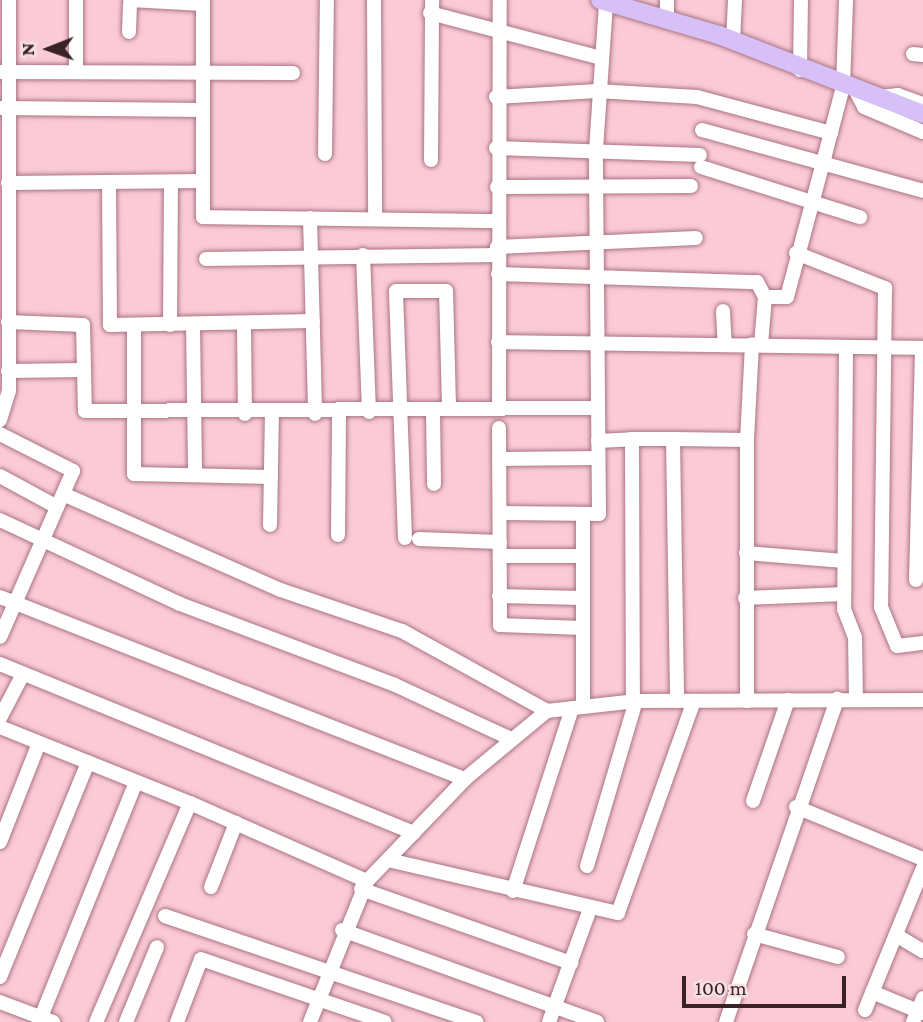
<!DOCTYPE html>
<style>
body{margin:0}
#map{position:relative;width:923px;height:1022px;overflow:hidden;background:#facad6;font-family:"Crimson Pro",serif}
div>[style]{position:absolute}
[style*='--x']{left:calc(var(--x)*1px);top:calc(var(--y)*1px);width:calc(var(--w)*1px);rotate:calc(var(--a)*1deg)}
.roads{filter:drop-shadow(0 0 2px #aa7482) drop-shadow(0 0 2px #aa7482)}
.minor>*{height:14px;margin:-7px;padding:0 7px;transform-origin:7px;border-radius:7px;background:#fff}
.major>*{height:18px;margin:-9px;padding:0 9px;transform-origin:9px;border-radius:9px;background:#d7c0f8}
span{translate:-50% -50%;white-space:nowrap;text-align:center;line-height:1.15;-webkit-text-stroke:5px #f7dfe4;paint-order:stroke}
.north{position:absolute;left:14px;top:14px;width:70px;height:70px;-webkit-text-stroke:5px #f7dfe4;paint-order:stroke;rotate:269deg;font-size:19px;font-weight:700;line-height:28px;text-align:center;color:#382228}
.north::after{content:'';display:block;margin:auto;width:24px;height:32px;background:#382228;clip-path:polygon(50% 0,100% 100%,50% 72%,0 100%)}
.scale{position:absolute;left:682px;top:976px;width:164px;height:32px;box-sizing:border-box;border:4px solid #382228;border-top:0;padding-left:9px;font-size:21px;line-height:24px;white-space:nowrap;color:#382228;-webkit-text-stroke:5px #f7dfe4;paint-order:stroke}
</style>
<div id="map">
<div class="roads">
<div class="minor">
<i style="--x:76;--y:0;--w:71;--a:90"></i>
<i style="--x:130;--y:0;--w:73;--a:3.1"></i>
<i style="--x:203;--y:0;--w:217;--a:90"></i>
<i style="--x:203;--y:217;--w:294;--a:0.8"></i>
<i style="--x:374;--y:0;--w:219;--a:89.7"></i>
<i style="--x:430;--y:13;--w:177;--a:14.7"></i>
<i style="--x:667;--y:17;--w:17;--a:-90"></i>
<i style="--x:129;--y:32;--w:27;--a:-88"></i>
<i style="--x:733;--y:41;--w:41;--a:-87.2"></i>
<i style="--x:913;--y:54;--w:10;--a:6"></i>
<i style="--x:800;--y:70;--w:70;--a:-89.2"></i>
<i style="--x:1;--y:72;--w:292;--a:0.2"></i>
<i style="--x:856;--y:91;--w:18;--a:63"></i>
<i style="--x:864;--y:107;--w:64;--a:23"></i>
<i style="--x:496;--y:97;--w:101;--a:-3.4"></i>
<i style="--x:597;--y:91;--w:100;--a:3.4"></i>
<i style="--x:697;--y:97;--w:139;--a:15"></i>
<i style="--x:881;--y:97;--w:17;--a:-7"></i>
<i style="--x:898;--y:95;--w:27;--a:20"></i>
<i style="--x:1;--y:108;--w:202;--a:0.6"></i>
<i style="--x:702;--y:130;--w:229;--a:15.4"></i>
<i style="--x:496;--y:148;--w:204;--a:2"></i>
<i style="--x:325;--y:154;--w:154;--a:-89.3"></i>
<i style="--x:431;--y:160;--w:160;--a:-89.6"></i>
<i style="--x:701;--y:167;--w:167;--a:17.5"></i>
<i style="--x:8;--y:183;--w:195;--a:-0.6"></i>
<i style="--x:109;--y:183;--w:142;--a:89.6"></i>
<i style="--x:110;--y:325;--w:203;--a:-1.1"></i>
<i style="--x:497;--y:187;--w:194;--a:-0.3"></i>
<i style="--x:310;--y:218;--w:196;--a:88.5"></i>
<i style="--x:497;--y:247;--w:199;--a:-2.6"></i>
<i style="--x:796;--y:253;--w:96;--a:21.5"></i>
<i style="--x:885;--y:288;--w:319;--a:90.7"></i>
<i style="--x:881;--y:607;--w:42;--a:67.7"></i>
<i style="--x:897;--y:646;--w:26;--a:-7"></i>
<i style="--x:363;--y:255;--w:157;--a:87.8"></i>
<i style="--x:206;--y:259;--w:291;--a:-0.8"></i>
<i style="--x:498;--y:274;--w:259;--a:1.8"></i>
<i style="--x:757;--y:282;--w:17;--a:62"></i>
<i style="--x:765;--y:297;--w:48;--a:94.8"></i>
<i style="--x:765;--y:297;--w:22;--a:0"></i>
<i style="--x:787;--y:297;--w:147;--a:-75"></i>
<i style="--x:825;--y:155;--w:70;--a:-75.2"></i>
<i style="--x:843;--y:87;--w:87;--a:-88"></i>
<i style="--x:723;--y:311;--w:34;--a:87"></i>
<i style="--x:8;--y:322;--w:75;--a:2.3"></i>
<i style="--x:83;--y:325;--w:86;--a:88.7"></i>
<i style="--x:85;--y:411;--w:513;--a:-0.34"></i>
<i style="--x:244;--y:324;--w:90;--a:89.4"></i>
<i style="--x:134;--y:325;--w:149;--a:90"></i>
<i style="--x:134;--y:474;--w:137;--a:1.3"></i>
<i style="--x:170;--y:325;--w:143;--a:-89.6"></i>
<i style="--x:193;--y:325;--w:149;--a:89.2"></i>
<i style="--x:498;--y:342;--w:425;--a:0.8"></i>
<i style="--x:846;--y:347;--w:262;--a:90.4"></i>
<i style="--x:844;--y:609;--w:30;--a:69"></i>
<i style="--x:855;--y:637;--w:62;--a:89.1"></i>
<i style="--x:8;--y:371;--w:76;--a:-0.8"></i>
<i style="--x:499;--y:405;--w:405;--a:-89.9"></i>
<i style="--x:433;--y:410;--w:74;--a:89.2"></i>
<i style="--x:0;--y:420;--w:30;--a:-73"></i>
<i style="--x:9;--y:391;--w:391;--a:-90"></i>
<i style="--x:499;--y:428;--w:197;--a:89.7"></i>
<i style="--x:500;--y:625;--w:82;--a:2.1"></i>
<i style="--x:0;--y:434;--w:82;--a:26.9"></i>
<i style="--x:73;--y:471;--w:181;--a:113.7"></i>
<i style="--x:632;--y:439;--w:41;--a:0"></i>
<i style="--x:673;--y:439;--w:262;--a:89.1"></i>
<i style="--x:673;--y:439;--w:74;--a:0.8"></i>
<i style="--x:747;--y:440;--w:261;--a:90"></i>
<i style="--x:747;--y:440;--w:96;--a:-87"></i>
<i style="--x:598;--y:441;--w:34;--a:-3"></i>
<i style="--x:632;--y:439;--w:262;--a:89.8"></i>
<i style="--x:499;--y:459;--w:99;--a:-0.6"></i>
<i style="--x:0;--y:476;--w:65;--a:28.5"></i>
<i style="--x:63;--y:494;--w:238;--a:23.8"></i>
<i style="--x:281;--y:590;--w:128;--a:18.7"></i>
<i style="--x:402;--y:631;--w:166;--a:28.9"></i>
<i style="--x:547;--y:711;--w:90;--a:-6.4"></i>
<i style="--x:636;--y:701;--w:287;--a:-0.2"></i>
<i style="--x:500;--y:513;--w:99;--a:0.6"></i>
<i style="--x:599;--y:514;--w:364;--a:-90.5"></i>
<i style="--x:596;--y:150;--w:148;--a:-86.1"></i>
<i style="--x:0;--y:520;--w:199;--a:25"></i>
<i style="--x:180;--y:604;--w:228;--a:20.6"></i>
<i style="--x:393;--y:684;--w:130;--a:25"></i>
<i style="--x:270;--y:525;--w:111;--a:-89"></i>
<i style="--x:338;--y:535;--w:123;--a:-89.5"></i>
<i style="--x:405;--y:538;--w:247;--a:-92.1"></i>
<i style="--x:396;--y:291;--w:50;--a:0"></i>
<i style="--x:446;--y:291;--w:118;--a:88.5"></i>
<i style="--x:419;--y:539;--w:81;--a:2.1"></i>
<i style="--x:746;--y:553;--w:98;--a:4.7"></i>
<i style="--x:500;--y:556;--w:83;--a:0"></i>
<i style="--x:916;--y:580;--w:232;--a:-88.5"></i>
<i style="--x:499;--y:596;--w:83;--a:1.4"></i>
<i style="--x:0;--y:597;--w:499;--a:21.4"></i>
<i style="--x:745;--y:598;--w:99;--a:-2.3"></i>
<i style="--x:0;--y:664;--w:447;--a:22.2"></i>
<i style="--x:583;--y:707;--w:193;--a:-90"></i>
<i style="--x:0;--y:718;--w:50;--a:-62.4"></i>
<i style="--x:0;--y:727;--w:205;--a:21.8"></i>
<i style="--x:190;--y:803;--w:238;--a:113.2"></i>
<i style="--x:753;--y:801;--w:107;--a:-70.9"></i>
<i style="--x:190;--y:803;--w:193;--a:23.8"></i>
<i style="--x:796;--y:807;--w:137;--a:22.3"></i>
<i style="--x:0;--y:842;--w:106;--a:-68.5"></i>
<i style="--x:388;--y:860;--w:236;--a:13"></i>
<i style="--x:618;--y:913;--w:225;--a:-70.3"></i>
<i style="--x:587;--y:866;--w:172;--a:-73.5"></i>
<i style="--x:211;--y:887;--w:69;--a:-68.7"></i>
<i style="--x:361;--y:889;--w:223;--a:19.4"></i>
<i style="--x:513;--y:891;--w:192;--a:-72.1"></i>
<i style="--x:165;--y:916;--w:329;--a:18.8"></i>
<i style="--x:342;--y:930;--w:271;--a:19.8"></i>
<i style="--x:754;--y:934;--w:87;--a:15.3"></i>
<i style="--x:896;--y:935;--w:31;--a:31"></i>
<i style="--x:0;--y:977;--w:232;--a:-67.7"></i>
<i style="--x:872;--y:992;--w:55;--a:22.4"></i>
<i style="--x:0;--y:1002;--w:57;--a:20.7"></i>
<i style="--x:865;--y:1010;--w:153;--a:-67.8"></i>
<i style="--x:39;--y:1022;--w:259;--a:-68"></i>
<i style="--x:126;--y:1022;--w:81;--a:-67.5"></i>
<i style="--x:177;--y:1022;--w:67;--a:-69.1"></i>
<i style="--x:201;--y:959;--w:194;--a:18.9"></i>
<i style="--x:310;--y:1022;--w:152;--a:-68"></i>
<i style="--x:367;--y:881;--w:141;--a:-46.1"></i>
<i style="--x:465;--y:779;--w:107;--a:-39.7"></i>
<i style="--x:549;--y:1022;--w:120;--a:-70.1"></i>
<i style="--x:726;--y:1022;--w:342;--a:-71"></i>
<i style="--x:913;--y:1022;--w:26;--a:-67"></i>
</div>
<div class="major">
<i style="--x:600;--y:0;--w:124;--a:16.4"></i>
<i style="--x:719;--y:35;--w:219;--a:21.2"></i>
</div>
</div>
<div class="north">N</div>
<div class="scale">100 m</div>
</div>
